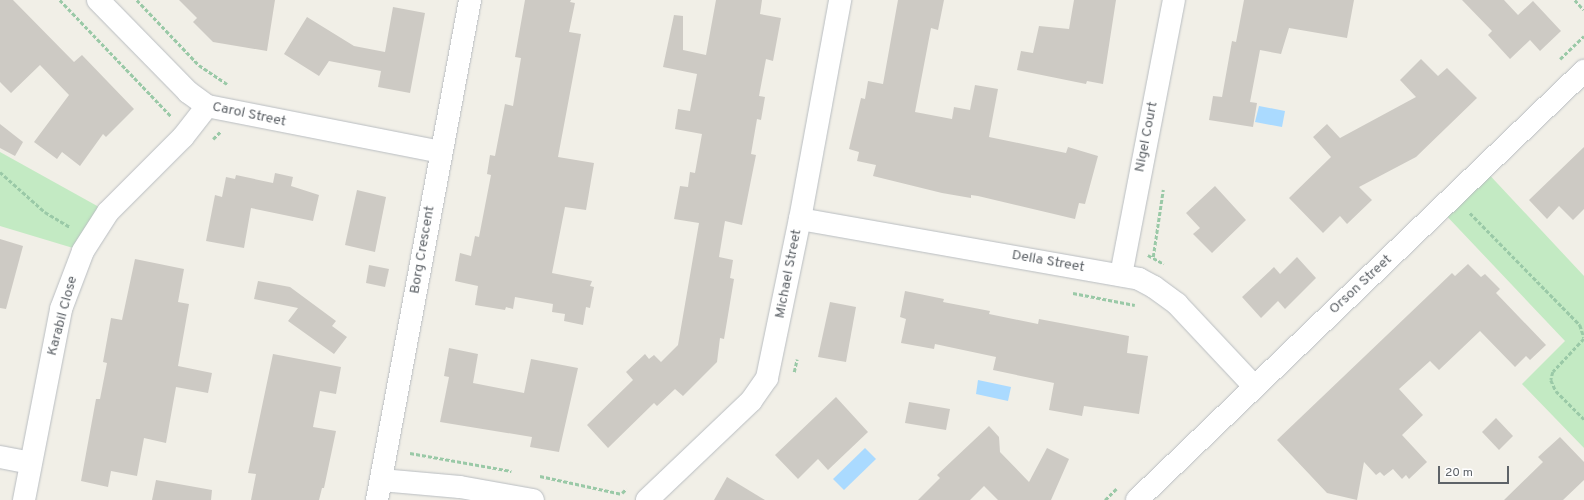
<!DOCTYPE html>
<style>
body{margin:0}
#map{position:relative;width:1584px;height:500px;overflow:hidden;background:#f1efe7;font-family:Overpass,sans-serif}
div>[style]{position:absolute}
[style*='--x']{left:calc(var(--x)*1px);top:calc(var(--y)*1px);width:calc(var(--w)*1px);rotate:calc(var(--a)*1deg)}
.green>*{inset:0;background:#c3eac3}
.water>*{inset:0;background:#aadaff}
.building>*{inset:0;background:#cdcac4}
.path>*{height:2.5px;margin-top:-1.25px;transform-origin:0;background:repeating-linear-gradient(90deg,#9ac9a7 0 4px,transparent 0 6px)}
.roads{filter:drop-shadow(0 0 1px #b9bdc1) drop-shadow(0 0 1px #b9bdc1)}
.minor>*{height:22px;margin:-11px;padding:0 11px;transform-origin:11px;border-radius:11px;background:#fff}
span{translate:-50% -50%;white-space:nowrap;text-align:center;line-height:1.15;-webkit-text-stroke:3.5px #fff;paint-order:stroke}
.street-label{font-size:14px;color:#5e6368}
.scale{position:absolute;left:1438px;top:466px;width:71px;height:18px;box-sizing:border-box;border:2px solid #5e6368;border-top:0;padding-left:5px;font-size:12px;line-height:14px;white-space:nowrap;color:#5e6368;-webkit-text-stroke:3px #fff;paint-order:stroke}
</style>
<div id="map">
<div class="green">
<i style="clip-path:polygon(0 152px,108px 212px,83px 251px,0 226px)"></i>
<i style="clip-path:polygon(1483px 168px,1584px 276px,1584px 448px,1522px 384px,1565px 341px,1441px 210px)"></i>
</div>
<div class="water">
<i style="clip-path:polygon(1259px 106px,1285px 111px,1282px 127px,1255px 122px)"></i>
<i style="clip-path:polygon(978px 380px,1011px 387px,1008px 401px,976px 394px)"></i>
<i style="clip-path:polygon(865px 448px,876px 459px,844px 490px,833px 479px)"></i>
</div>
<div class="building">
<i style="clip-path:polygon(0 0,13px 0,74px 62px,82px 55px,134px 109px,106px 137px,103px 134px,80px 166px,62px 152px,57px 159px,34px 142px,69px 95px,40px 65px,11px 93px,0 82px)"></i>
<i style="clip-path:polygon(179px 0,275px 0,267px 51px,213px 42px,193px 22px,197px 18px)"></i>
<i style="clip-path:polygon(525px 0,571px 0,570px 2px,575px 3px,569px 32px,581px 34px,558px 157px,594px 163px,586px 210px,565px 207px,552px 273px,592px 281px,590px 286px,594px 287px,590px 308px,586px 307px,583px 325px,564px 321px,565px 314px,552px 312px,553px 304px,515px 297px,513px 309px,506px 307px,505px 310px,475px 305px,478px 286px,455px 281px,460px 253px,471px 256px,475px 236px,479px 237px,491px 175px,487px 174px,490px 155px,495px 156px,505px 104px,513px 106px,521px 58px,515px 57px)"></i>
<i style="clip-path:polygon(716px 0,762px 0,760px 14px,781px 18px,773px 61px,766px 59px,759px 96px,765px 97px,761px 120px,757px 119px,751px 154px,756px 155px,742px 225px,725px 221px,719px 257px,733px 260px,730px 278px,734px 279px,724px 339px,720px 338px,717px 362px,683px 396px,675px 389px,657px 406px,654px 403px,608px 448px,587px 425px,633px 380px,626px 372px,645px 354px,649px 359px,654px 355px,661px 362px,678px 345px,699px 223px,674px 219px,680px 186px,688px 187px,690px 172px,695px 173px,702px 134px,675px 129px,678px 109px,690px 111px,697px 74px,663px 67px,674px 15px,683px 16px,683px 50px,706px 55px)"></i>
<i style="clip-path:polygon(898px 0,944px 0,938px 30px,931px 28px,915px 112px,952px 119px,954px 107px,970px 110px,975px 85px,998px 89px,989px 137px,1066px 153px,1068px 147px,1098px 156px,1085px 204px,1079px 203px,1075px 219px,978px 196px,971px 195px,971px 198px,942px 193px,873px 176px,876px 165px,857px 161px,859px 152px,849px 149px,861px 98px,865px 99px,868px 81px,883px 84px)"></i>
<i style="clip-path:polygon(1074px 0,1116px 0,1103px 84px,1087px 81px,1086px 84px,1017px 70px,1021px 51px,1033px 53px,1039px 26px,1069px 29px)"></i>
<i style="clip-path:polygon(1244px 0,1354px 0,1347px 38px,1289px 28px,1281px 54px,1260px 50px,1250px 102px,1257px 103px,1253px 127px,1209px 120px,1213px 96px,1222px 97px,1232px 41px,1236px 42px)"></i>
<i style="clip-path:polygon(1462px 0,1504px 0,1518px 15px,1533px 1px,1561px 31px,1540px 51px,1530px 40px,1510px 59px,1488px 35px,1492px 31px)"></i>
<i style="clip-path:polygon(393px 7px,425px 13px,410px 93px,378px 87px,381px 71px,329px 61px,319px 76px,284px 54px,307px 17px,354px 46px,385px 52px)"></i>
<i style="clip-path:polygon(1421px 59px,1438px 76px,1447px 68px,1477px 98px,1416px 157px,1359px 187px,1372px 200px,1347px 224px,1340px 216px,1323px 233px,1289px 198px,1331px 157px,1313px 137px,1327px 124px,1340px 138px,1416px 97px,1400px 80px)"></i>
<i style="clip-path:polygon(0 124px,23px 142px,15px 156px,0 148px)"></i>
<i style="clip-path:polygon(1584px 147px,1584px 209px,1573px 220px,1559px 206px,1547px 219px,1529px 200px)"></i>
<i style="clip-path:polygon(275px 173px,293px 177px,291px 186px,319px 195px,313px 221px,251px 208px,244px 248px,206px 241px,215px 195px,222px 197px,226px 177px,235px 179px,236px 175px,273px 183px)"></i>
<i style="clip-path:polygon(1215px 186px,1246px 220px,1212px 253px,1193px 234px,1200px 228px,1186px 213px)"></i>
<i style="clip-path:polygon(357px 190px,386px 197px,375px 252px,345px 245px)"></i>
<i style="clip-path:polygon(0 239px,23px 246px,6px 309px,0 308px)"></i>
<i style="clip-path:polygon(1297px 257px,1316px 278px,1285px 309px,1278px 301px,1261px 318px,1242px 297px,1274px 267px,1280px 274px)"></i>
<i style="clip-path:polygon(135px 259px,184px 269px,178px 302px,189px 304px,178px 366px,212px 373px,208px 393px,176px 387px,166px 443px,144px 438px,137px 476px,111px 471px,108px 487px,81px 481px,96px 399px,100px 399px,107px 363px,103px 362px,111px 318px,122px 320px)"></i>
<i style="clip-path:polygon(1468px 264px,1481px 277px,1485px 274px,1500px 289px,1496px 293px,1546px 345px,1530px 360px,1526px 356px,1515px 367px,1480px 331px,1439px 370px,1430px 361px,1399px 389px,1423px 415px,1402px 435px,1427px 462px,1409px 479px,1406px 475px,1402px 479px,1393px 469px,1384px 476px,1380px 472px,1376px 475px,1364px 462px,1357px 500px,1327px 493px,1277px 440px,1452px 273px,1455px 276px)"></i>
<i style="clip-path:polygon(369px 265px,389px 269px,385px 287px,366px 283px)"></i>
<i style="clip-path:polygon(258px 281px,290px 287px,336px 321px,332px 326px,347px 337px,334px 354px,288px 321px,298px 308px,254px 299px)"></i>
<i style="clip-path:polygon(905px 291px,944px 299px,943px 302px,990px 311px,989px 314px,1038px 324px,1039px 319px,1129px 336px,1127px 353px,1148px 356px,1139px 414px,1084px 406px,1082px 416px,1049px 410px,1054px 383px,993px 370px,996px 357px,935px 344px,934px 349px,901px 343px,906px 319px,900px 317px)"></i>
<i style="clip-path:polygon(830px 302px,856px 307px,846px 362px,818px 357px)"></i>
<i style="clip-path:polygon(449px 348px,478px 354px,473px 383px,524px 393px,531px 359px,578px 368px,559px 452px,530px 447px,532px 437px,440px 422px,449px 377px,444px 376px)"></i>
<i style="clip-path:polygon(273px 354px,341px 367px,336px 394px,320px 391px,313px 427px,336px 431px,324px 488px,322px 488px,319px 500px,251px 500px,256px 474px,248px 473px)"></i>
<i style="clip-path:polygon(836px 397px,868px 432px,828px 470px,818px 459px,798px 479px,775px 455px)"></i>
<i style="clip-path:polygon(909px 402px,950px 409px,946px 430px,905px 423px)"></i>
<i style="clip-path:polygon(1496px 418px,1513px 436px,1499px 450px,1482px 432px)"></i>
<i style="clip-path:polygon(989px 426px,999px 437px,1000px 452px,1029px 482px,1047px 448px,1069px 459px,1051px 500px,998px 500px,984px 486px,970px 500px,918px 500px,940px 478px,937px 475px)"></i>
<i style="clip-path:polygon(1560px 437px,1584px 462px,1584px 480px,1563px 500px,1504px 500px,1543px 462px,1538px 457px)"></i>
<i style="clip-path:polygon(727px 477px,765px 500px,714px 500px)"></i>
<i style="clip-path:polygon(156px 480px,212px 490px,211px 500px,152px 500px)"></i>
</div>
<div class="path">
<i style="--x:60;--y:0;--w:161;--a:46.3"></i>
<i style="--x:137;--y:0;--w:90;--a:46.4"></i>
<i style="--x:199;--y:65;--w:34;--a:34"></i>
<i style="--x:1575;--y:0;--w:13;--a:48"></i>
<i style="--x:1560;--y:59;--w:33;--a:-44"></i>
<i style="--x:213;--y:139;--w:10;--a:-45"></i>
<i style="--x:0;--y:172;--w:60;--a:41.6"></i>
<i style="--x:45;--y:212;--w:29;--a:31"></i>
<i style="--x:1470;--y:213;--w:157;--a:45.5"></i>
<i style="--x:1580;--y:325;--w:13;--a:72"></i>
<i style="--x:1148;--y:255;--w:18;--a:29"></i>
<i style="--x:1153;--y:257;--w:68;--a:-81.5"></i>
<i style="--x:1073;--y:293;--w:63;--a:11"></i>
<i style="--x:1584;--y:339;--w:45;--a:133.2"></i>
<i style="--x:1553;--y:372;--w:8;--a:104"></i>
<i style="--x:1551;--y:380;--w:12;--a:66"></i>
<i style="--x:1556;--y:391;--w:40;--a:45"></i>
<i style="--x:794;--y:372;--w:13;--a:-77"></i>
<i style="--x:410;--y:453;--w:103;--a:10.1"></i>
<i style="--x:540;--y:476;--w:84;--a:12.4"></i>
<i style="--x:622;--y:493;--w:6;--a:-45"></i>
<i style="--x:1105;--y:500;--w:16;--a:-45"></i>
</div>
<div class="roads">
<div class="minor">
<i style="--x:98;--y:0;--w:129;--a:45.6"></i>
<i style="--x:188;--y:92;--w:24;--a:36"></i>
<i style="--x:207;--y:106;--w:238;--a:11.1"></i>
<i style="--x:800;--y:219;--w:344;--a:10"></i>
<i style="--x:1139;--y:279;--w:17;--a:28"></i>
<i style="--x:1154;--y:287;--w:29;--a:36"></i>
<i style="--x:1177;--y:304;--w:112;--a:46.8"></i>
<i style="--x:1121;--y:275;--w:280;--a:-79.1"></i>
<i style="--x:0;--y:457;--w:31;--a:11"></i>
<i style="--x:381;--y:480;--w:79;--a:5.1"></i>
<i style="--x:460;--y:487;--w:74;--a:10.1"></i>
<i style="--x:24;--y:500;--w:195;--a:-79"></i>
<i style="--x:61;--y:309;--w:62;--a:-69.2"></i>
<i style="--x:83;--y:251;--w:46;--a:-57.3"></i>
<i style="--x:108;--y:212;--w:106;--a:-45"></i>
<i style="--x:183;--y:137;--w:39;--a:-52"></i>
<i style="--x:377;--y:500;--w:509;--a:-79.46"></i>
<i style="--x:647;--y:500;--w:144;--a:-43.6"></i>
<i style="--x:751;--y:401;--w:28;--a:-55"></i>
<i style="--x:767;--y:378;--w:162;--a:-78.3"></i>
<i style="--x:800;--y:219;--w:223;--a:-79.6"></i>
<i style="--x:1137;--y:500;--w:620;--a:-43.82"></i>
</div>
</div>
<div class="street-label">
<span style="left:249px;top:115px;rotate:12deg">Carol Street</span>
<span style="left:1147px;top:137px;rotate:-79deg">Nigel Court</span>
<span style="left:423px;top:250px;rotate:-80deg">Borg Crescent</span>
<span style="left:1048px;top:262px;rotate:10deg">Della Street</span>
<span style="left:789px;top:274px;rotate:-79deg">Michael Street</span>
<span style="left:1361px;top:285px;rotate:-43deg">Orson Street</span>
<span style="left:63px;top:316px;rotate:-75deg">Karabil Close</span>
</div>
<div class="scale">20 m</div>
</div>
